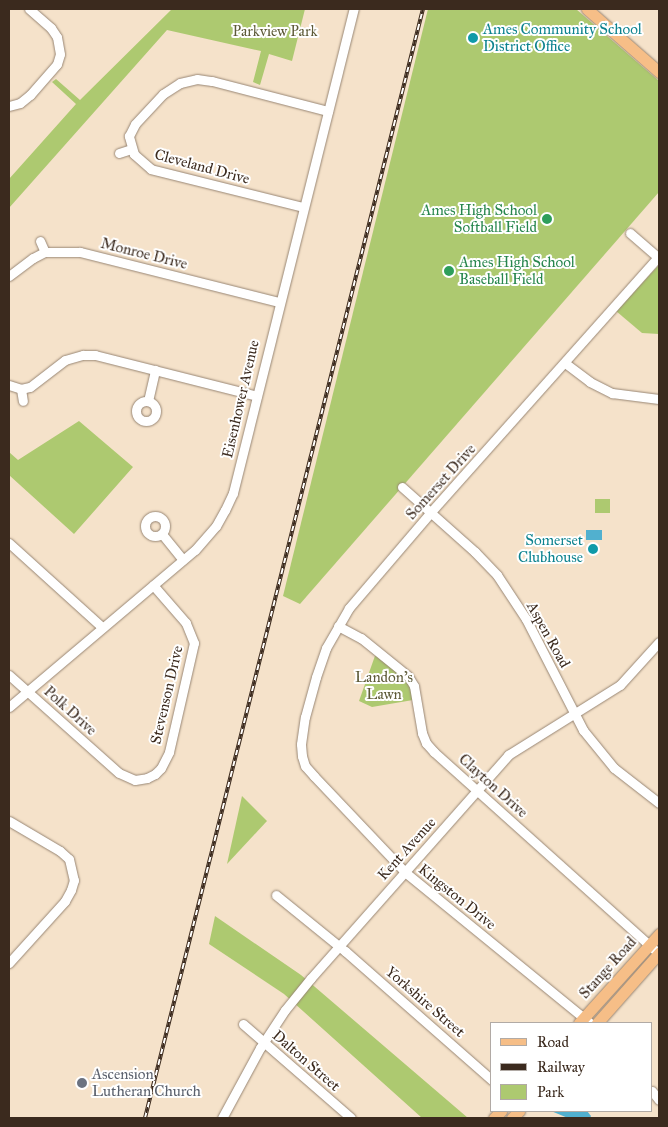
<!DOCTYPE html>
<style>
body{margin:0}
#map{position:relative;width:668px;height:1127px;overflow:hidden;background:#f5e2ca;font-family:"IM FELL Great Primer",serif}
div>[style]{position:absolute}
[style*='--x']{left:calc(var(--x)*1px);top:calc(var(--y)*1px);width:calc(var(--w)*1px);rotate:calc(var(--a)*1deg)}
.green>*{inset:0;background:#adc970}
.water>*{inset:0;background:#51b0cf}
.roads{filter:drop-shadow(0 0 1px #988674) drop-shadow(0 0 1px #988674)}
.minor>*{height:9px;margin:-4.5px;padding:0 4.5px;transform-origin:4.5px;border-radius:4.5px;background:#fff}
.minor>.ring{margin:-4.5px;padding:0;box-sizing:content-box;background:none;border:9px solid #fff;border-radius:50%}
.major>*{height:11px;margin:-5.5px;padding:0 5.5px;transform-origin:5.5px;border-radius:5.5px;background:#f6be87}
.rail>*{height:4px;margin-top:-2px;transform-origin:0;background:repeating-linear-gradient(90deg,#fff 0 5.5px,#3b2a1e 0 11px);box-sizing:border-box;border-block:1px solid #3b2a1e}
.dots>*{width:14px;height:14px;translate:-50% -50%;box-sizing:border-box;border:2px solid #fff;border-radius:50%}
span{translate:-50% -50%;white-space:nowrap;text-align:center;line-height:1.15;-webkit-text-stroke:4px #fff;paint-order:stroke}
.culture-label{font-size:15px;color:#0d838f}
.left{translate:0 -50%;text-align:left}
.right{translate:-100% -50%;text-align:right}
.park-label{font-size:15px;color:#5d5a37}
.street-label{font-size:15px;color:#3b2a1e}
.leisure-label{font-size:15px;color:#27864d}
.worship-label{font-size:15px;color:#5b616d}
.frame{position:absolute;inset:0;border:10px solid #3b2a1e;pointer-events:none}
.legend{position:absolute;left:490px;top:1022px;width:162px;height:90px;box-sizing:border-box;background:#fff;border:1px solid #b1aaa5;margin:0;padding:6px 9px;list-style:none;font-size:15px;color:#3b2a1e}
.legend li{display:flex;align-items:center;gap:10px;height:25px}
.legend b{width:25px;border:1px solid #b1aaa5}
</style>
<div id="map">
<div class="green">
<i style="clip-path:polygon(172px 9px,305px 9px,292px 61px,269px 54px,260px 85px,253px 82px,261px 51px,167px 30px,9px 208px,9px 179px,76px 104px,52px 82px,56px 79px,80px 100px)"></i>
<i style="clip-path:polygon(428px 9px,576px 9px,659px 81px,659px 192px,300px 604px,283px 596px)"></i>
<i style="clip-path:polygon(659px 265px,659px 334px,642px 333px,616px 311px)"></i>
<i style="clip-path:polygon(79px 421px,133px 467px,74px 534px,9px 475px,9px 452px,18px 460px)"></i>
<i style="clip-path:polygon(595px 499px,610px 499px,610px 513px,595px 513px)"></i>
<i style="clip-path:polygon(376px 653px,404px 677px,410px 684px,413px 700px,372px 707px,359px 701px)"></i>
<i style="clip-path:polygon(242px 796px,267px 821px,227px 864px)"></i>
<i style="clip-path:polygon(215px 916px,301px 975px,468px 1118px,422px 1118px,284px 994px,209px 944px)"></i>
</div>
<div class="water">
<i style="clip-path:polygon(586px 530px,602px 530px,602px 540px,586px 540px)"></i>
<i style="clip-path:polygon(551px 1111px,587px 1111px,591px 1116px,590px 1118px,568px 1118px)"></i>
</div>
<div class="roads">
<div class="minor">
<i style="--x:9;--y:106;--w:11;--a:-15"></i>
<i style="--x:20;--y:103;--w:13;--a:-39"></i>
<i style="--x:30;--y:95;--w:41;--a:-48.9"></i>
<i style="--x:57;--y:64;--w:10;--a:-73"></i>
<i style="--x:60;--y:54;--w:17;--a:-100"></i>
<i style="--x:57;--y:37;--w:11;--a:-124"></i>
<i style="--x:51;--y:28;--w:29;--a:-139"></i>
<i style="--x:119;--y:153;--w:13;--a:-18"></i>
<i style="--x:303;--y:207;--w:157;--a:-166"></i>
<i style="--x:151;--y:169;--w:23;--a:-139"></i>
<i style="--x:134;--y:154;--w:19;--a:-106"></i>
<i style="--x:129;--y:136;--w:13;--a:-63"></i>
<i style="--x:135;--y:124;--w:41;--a:-47"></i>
<i style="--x:163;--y:94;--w:20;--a:-33"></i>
<i style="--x:180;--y:83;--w:17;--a:-13"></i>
<i style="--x:197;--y:79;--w:15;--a:8"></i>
<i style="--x:212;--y:81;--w:120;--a:14.5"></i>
<i style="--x:630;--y:233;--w:38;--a:41"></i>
<i style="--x:40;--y:241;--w:12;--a:66"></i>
<i style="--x:9;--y:276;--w:30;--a:-37"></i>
<i style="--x:33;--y:258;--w:13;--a:-27"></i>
<i style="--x:45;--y:252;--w:35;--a:0"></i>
<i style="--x:80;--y:252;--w:205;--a:14.1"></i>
<i style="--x:565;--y:363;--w:31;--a:37"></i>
<i style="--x:590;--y:382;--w:25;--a:27"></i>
<i style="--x:612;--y:393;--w:47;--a:7.3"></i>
<i style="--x:9;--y:385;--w:13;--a:18"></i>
<i style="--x:21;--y:389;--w:9;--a:-13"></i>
<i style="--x:30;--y:387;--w:44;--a:-37.6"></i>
<i style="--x:65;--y:360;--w:19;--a:-16"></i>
<i style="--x:83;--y:355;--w:12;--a:0"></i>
<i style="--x:95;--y:355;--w:167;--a:14.2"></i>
<i style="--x:21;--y:389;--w:12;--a:81"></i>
<i class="ring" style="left:136px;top:401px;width:11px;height:11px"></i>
<i style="--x:148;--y:401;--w:32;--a:-77"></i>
<i style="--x:402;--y:487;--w:98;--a:41.7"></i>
<i style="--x:475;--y:552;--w:32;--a:46"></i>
<i style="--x:497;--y:575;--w:53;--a:56.6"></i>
<i style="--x:526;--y:619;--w:125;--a:62.8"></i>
<i style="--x:583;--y:730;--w:49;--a:50.8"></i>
<i style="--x:614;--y:768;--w:57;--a:37.9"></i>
<i class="ring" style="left:145px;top:516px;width:11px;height:11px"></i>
<i style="--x:162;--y:534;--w:33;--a:51"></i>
<i style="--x:9;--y:543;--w:125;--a:42.1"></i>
<i style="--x:338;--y:626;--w:26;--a:28"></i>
<i style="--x:361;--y:638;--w:60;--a:39"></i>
<i style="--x:408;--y:676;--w:12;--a:59"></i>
<i style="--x:414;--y:686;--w:48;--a:80.3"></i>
<i style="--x:422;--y:733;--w:11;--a:68"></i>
<i style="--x:426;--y:743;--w:12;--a:48"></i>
<i style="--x:434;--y:752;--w:302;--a:41.9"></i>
<i style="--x:9;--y:675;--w:147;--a:41.7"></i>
<i style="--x:119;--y:773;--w:17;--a:24"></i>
<i style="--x:135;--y:780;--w:12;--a:-9"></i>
<i style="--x:147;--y:778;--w:9;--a:-27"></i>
<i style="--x:155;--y:774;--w:8;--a:-45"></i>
<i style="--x:161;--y:768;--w:18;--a:-63"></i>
<i style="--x:169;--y:752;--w:112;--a:-77.1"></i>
<i style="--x:194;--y:643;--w:22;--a:-112"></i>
<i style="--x:186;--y:623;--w:50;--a:-131"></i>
<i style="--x:9;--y:707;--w:243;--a:-40.2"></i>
<i style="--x:195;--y:550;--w:32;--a:-49"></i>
<i style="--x:216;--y:526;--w:18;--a:-61"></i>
<i style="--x:225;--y:510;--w:19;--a:-65"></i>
<i style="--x:233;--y:493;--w:499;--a:-76"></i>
<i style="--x:9;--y:821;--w:59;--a:30.5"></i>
<i style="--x:60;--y:851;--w:12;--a:42"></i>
<i style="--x:69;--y:859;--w:22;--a:77"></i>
<i style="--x:74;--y:880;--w:10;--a:107"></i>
<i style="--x:71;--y:890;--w:13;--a:119"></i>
<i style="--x:65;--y:901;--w:84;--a:132.1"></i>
<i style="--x:276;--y:895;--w:89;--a:39.1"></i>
<i style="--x:345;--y:951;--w:196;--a:41.3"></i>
<i style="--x:590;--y:1023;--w:239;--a:-140.8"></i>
<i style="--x:405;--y:872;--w:132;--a:-133.5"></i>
<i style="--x:314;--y:776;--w:13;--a:-132"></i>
<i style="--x:305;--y:766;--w:10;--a:-107"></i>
<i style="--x:302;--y:756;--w:12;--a:-95"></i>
<i style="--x:301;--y:744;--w:27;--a:-82"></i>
<i style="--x:305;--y:717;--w:41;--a:-74.6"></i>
<i style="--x:316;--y:677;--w:31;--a:-71"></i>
<i style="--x:326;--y:648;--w:46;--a:-60.1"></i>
<i style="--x:349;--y:608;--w:125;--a:-49.5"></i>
<i style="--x:430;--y:513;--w:343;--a:-48.3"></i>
<i style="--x:243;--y:1024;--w:143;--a:41"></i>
<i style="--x:652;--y:1091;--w:11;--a:52"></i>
<i style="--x:222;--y:1118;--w:80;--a:-61.5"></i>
<i style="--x:260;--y:1048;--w:45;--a:-56.7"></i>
<i style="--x:285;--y:1010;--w:41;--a:-50.9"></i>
<i style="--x:311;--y:978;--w:298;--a:-48.5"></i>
<i style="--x:508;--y:755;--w:132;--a:-32"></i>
<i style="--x:620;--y:685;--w:58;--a:-47.8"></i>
</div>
<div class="major">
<i style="--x:587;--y:9;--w:96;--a:41.2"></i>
<i style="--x:579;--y:1023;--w:120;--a:-48"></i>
<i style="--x:597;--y:1023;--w:94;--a:-48.5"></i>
<i style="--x:494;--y:1118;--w:10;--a:-45"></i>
<i style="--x:512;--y:1118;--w:10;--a:-45"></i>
</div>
</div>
<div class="rail">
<i style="--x:145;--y:1118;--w:1143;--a:-75.93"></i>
</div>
<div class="dots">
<i style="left:473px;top:38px;background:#0f9aa8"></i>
<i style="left:547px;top:219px;background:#2e9e5b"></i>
<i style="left:449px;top:271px;background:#2e9e5b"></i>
<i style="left:593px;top:549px;background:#0f9aa8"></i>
<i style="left:82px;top:1083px;background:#6b7280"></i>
</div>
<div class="culture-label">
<span class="left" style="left:483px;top:38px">Ames Community School<br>District Office</span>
<span class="right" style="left:583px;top:549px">Somerset<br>Clubhouse</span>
</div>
<div class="park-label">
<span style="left:275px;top:32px">Parkview Park</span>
<span style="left:384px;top:686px">Landon's<br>Lawn</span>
</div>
<div class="street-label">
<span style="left:202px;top:167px;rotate:15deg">Cleveland Drive</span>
<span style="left:144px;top:254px;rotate:14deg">Monroe Drive</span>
<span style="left:241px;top:399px;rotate:-77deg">Eisenhower Avenue</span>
<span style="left:441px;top:482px;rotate:-48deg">Somerset Drive</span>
<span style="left:548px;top:635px;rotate:61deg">Aspen Road</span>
<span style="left:167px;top:695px;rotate:-77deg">Stevenson Drive</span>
<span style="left:70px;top:711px;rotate:42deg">Polk Drive</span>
<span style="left:493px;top:786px;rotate:42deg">Clayton Drive</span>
<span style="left:407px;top:849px;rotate:-48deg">Kent Avenue</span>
<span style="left:457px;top:897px;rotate:39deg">Kingston Drive</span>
<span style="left:608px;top:968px;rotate:-48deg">Stange Road</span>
<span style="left:425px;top:1002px;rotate:41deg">Yorkshire Street</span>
<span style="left:306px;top:1061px;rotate:41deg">Dalton Street</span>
</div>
<div class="leisure-label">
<span class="right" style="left:537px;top:219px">Ames High School<br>Softball Field</span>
<span class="left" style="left:459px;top:271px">Ames High School<br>Baseball Field</span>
</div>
<div class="worship-label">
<span class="left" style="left:92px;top:1083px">Ascension<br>Lutheran Church</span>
</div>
<div class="frame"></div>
<ul class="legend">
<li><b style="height:6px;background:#f6be87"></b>Road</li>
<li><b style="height:6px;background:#3b2a1e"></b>Railway</li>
<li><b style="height:14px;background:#adc970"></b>Park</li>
</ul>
</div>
